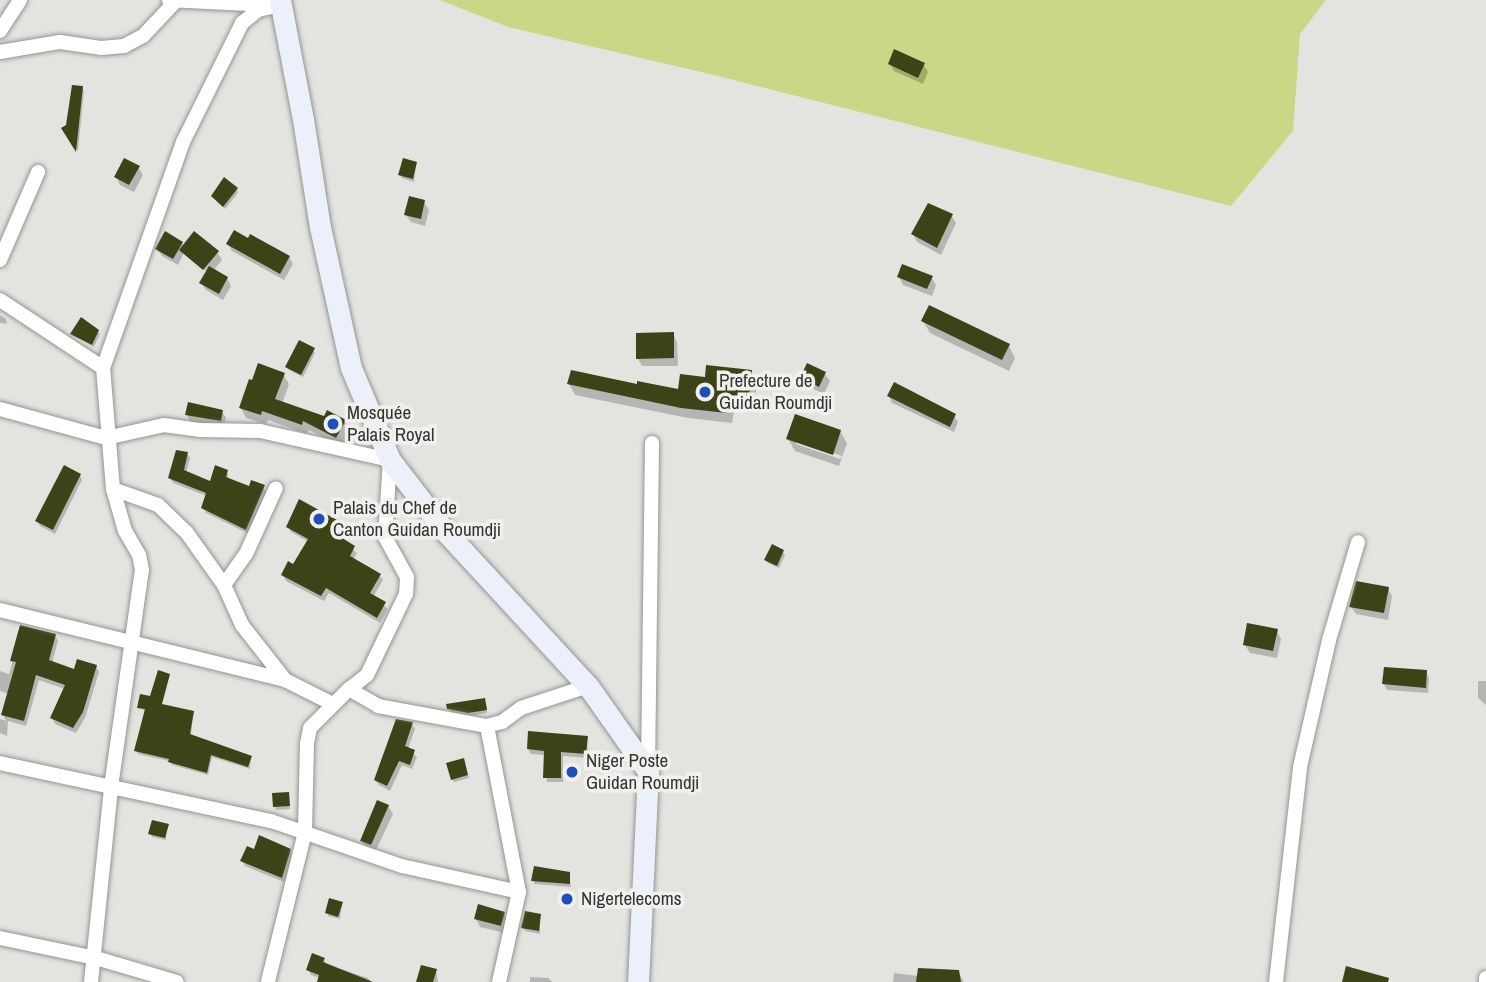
<!DOCTYPE html>
<meta charset="utf-8">
<style>
body{margin:0}
#map{position:relative;width:1486px;height:982px;overflow:hidden;background:#e3e4e0;font-family:"Archivo Narrow",sans-serif}
div>[style]{position:absolute}
[style*='--x']{left:calc(var(--x)*1px);top:calc(var(--y)*1px);width:calc(var(--w)*1px);rotate:calc(var(--a)*1deg)}
.green>*{inset:0;background:#cad786}
.shadow>*{inset:0;background:#0003}
.building>*{inset:0;background:#3d4317}
.roads{filter:drop-shadow(0 0 2px #949591) drop-shadow(0 0 2px #949591)}
.street>*{height:14px;margin:-7px;padding:0 7px;transform-origin:7px;border-radius:7px;background:#fff}
.secondary>*{height:21px;margin:-10.5px;padding:0 10.5px;transform-origin:10.5px;border-radius:10.5px;background:#ebf0fa}
.dots>*{width:19px;height:19px;translate:-50% -50%;box-sizing:border-box;border:4px solid #f0f1ed;border-radius:50%}
span{translate:-50% -50%;white-space:nowrap;text-align:center;line-height:1.15;-webkit-text-stroke:7px #f0f1ed;paint-order:stroke}
.poi-label{font-size:19px;color:#343533}
.left{translate:0 -50%;text-align:left}
</style>
<div id="map">
<div class="green">
<i style="clip-path:polygon(440px 0,1326px 0,1300px 34px,1293px 131px,1231px 206px,718px 76px,508px 27px)"></i>
</div>
<div class="shadow">
<i style="clip-path:polygon(890px 64px,923px 64px,928px 72px,923px 84px,894px 71px)"></i>
<i style="clip-path:polygon(82px 88px,84px 91px,78px 151px,63px 129px,68px 126px)"></i>
<i style="clip-path:polygon(416px 164px,414px 182px,402px 178px,400px 175px)"></i>
<i style="clip-path:polygon(138px 167px,143px 175px,134px 192px,120px 185px,116px 177px)"></i>
<i style="clip-path:polygon(237px 190px,238px 193px,225px 209px,215px 199px)"></i>
<i style="clip-path:polygon(424px 202px,429px 210px,425px 226px,411px 222px,406px 215px)"></i>
<i style="clip-path:polygon(951px 215px,956px 223px,941px 255px,917px 242px,913px 234px)"></i>
<i style="clip-path:polygon(182px 243px,184px 247px,217px 252px,222px 260px,213px 271px,227px 278px,231px 286px,223px 300px,206px 290px,201px 283px,206px 275px,185px 258px,209px 277px,211px 275px,184px 253px,178px 265px,162px 256px,157px 249px)"></i>
<i style="clip-path:polygon(228px 244px,289px 257px,293px 264px,284px 280px,232px 251px)"></i>
<i style="clip-path:polygon(899px 277px,931px 277px,936px 285px,932px 296px,903px 285px)"></i>
<i style="clip-path:polygon(0 315px,6px 319px,7px 324px,0 323px)"></i>
<i style="clip-path:polygon(923px 321px,1009px 346px,1015px 358px,1009px 371px,930px 333px)"></i>
<i style="clip-path:polygon(98px 331px,100px 334px,94px 347px,72px 334px)"></i>
<i style="clip-path:polygon(673px 334px,677px 342px,678px 366px,642px 366px,638px 359px)"></i>
<i style="clip-path:polygon(313px 350px,315px 353px,303px 377px,289px 370px,287px 367px)"></i>
<i style="clip-path:polygon(751px 372px,757px 383px,753px 413px,734px 411px,732px 423px,688px 418px,575px 395px,569px 384px,679px 391px,707px 379px)"></i>
<i style="clip-path:polygon(283px 374px,289px 384px,282px 404px,324px 418px,345px 422px,351px 431px,342px 447px,309px 430px,307px 434px,268px 420px,266px 424px,246px 418px,241px 408px,253px 382px)"></i>
<i style="clip-path:polygon(825px 374px,830px 381px,824px 394px,807px 386px,802px 378px)"></i>
<i style="clip-path:polygon(889px 396px,954px 416px,958px 422px,954px 432px,892px 403px)"></i>
<i style="clip-path:polygon(222px 411px,226px 418px,224px 427px,190px 422px,187px 415px)"></i>
<i style="clip-path:polygon(evenodd,840px 431px,847px 443px,839px 466px,795px 451px,788px 439px,840px 431px,796px 440px,842px 456px,840px 459px,796px 444px,796px 440px)"></i>
<i style="clip-path:polygon(187px 453px,190px 458px,186px 473px,211px 484px,227px 471px,229px 480px,250px 488px,263px 487px,266px 492px,249px 534px,206px 513px,203px 507px,207px 496px,173px 483px,170px 478px)"></i>
<i style="clip-path:polygon(80px 475px,82px 480px,55px 534px,40px 526px,37px 521px)"></i>
<i style="clip-path:polygon(300px 501px,345px 527px,348px 532px,343px 541px,357px 553px,353px 560px,379px 575px,383px 580px,373px 597px,388px 609px,380px 623px,329px 593px,324px 601px,286px 581px,283px 575px,294px 566px,309px 542px,291px 532px,288px 526px)"></i>
<i style="clip-path:polygon(783px 552px,785px 555px,779px 568px,768px 563px,766px 560px)"></i>
<i style="clip-path:polygon(1388px 589px,1392px 596px,1388px 620px,1356px 614px,1351px 607px)"></i>
<i style="clip-path:polygon(22px 627px,55px 635px,58px 641px,52px 663px,76px 671px,96px 666px,99px 672px,85px 718px,76px 733px,55px 724px,52px 718px,65px 689px,39px 680px,26px 726px,8px 721px,7px 736px,0 733px,0 719px,6px 721px,3px 715px,9px 694px,0 691px,0 671px,9px 674px)"></i>
<i style="clip-path:polygon(1277px 631px,1281px 639px,1277px 658px,1250px 653px,1245px 645px)"></i>
<i style="clip-path:polygon(1426px 672px,1429px 678px,1428px 693px,1387px 690px,1384px 684px)"></i>
<i style="clip-path:polygon(171px 678px,163px 706px,193px 713px,191px 736px,251px 757px,250px 769px,212px 757px,208px 775px,172px 765px,169px 761px,138px 754px,136px 750px,146px 712px,139px 707px,161px 713px)"></i>
<i style="clip-path:polygon(1478px 681px,1486px 681px,1486px 705px,1478px 698px)"></i>
<i style="clip-path:polygon(486px 703px,487px 713px,471px 716px,451px 712px,449px 708px)"></i>
<i style="clip-path:polygon(412px 724px,415px 729px,408px 749px,417px 757px,412px 769px,402px 765px,390px 791px,379px 785px,375px 780px)"></i>
<i style="clip-path:polygon(587px 737px,588px 758px,563px 756px,563px 782px,547px 782px,545px 755px,531px 754px,528px 749px)"></i>
<i style="clip-path:polygon(464px 764px,469px 778px,454px 782px,452px 779px)"></i>
<i style="clip-path:polygon(288px 794px,290px 809px,276px 810px,275px 806px)"></i>
<i style="clip-path:polygon(388px 806px,393px 814px,375px 852px,366px 848px,362px 841px)"></i>
<i style="clip-path:polygon(167px 825px,166px 840px,152px 837px,150px 833px)"></i>
<i style="clip-path:polygon(290px 850px,293px 855px,284px 882px,245px 866px,242px 861px)"></i>
<i style="clip-path:polygon(535px 868px,569px 873px,571px 887px,534px 884px)"></i>
<i style="clip-path:polygon(342px 904px,340px 919px,328px 916px,327px 912px)"></i>
<i style="clip-path:polygon(504px 913px,508px 921px,505px 933px,480px 927px,476px 919px)"></i>
<i style="clip-path:polygon(540px 915px,540px 934px,525px 931px,523px 928px)"></i>
<i style="clip-path:polygon(324px 960px,327px 965px,368px 978px,371px 982px,320px 982px,320px 978px,311px 975px,308px 970px)"></i>
<i style="clip-path:polygon(436px 970px,438px 982px,418px 982px)"></i>
<i style="clip-path:polygon(958px 972px,964px 982px,893px 982px,894px 973px,919px 976px)"></i>
<i style="clip-path:polygon(530px 977px,549px 978px,552px 982px,530px 982px)"></i>
</div>
<div class="building">
<i style="clip-path:polygon(894px 49px,925px 63px,918px 78px,888px 64px)"></i>
<i style="clip-path:polygon(72px 85px,83px 86px,76px 152px,61px 128px,66px 125px)"></i>
<i style="clip-path:polygon(124px 158px,140px 166px,129px 185px,114px 177px)"></i>
<i style="clip-path:polygon(403px 158px,417px 162px,413px 179px,398px 175px)"></i>
<i style="clip-path:polygon(224px 177px,238px 188px,223px 207px,211px 196px)"></i>
<i style="clip-path:polygon(409px 196px,425px 200px,421px 219px,404px 215px)"></i>
<i style="clip-path:polygon(928px 203px,953px 214px,937px 248px,911px 234px)"></i>
<i style="clip-path:polygon(234px 230px,248px 238px,250px 234px,290px 256px,280px 274px,226px 244px)"></i>
<i style="clip-path:polygon(165px 231px,183px 242px,173px 259px,155px 249px)"></i>
<i style="clip-path:polygon(194px 231px,219px 251px,203px 270px,179px 250px)"></i>
<i style="clip-path:polygon(902px 264px,933px 276px,927px 289px,897px 277px)"></i>
<i style="clip-path:polygon(209px 266px,228px 277px,219px 294px,199px 283px)"></i>
<i style="clip-path:polygon(929px 305px,1010px 344px,1002px 360px,921px 321px)"></i>
<i style="clip-path:polygon(81px 317px,99px 330px,92px 345px,70px 334px)"></i>
<i style="clip-path:polygon(674px 332px,674px 358px,636px 359px,636px 333px)"></i>
<i style="clip-path:polygon(299px 340px,315px 348px,301px 375px,285px 367px)"></i>
<i style="clip-path:polygon(258px 363px,285px 373px,275px 399px,324px 416px,327px 410px,346px 420px,336px 438px,303px 421px,302px 425px,262px 411px,261px 415px,239px 408px,249px 379px,252px 380px)"></i>
<i style="clip-path:polygon(807px 363px,826px 372px,819px 387px,800px 378px)"></i>
<i style="clip-path:polygon(706px 365px,752px 370px,748px 403px,728px 401px,727px 413px,681px 408px,567px 384px,571px 370px,637px 384px,637px 381px,678px 389px,680px 374px,705px 377px)"></i>
<i style="clip-path:polygon(894px 382px,956px 414px,950px 427px,887px 396px)"></i>
<i style="clip-path:polygon(188px 402px,223px 410px,221px 421px,185px 415px)"></i>
<i style="clip-path:polygon(795px 414px,841px 430px,833px 455px,786px 439px)"></i>
<i style="clip-path:polygon(176px 450px,188px 452px,184px 470px,210px 481px,215px 465px,228px 470px,226px 477px,249px 486px,251px 480px,265px 485px,246px 530px,201px 508px,206px 493px,168px 478px)"></i>
<i style="clip-path:polygon(64px 465px,81px 474px,53px 530px,35px 521px)"></i>
<i style="clip-path:polygon(299px 499px,346px 525px,339px 536px,355px 546px,350px 556px,381px 574px,370px 593px,386px 602px,377px 618px,326px 588px,321px 596px,281px 575px,288px 561px,293px 564px,308px 539px,286px 527px)"></i>
<i style="clip-path:polygon(772px 544px,784px 550px,777px 566px,764px 560px)"></i>
<i style="clip-path:polygon(1356px 581px,1389px 587px,1384px 613px,1349px 607px)"></i>
<i style="clip-path:polygon(1247px 623px,1278px 629px,1273px 651px,1243px 645px)"></i>
<i style="clip-path:polygon(20px 625px,56px 634px,49px 660px,74px 669px,77px 659px,97px 665px,83px 712px,73px 728px,50px 718px,65px 685px,36px 675px,24px 721px,1px 715px,16px 662px,10px 661px)"></i>
<i style="clip-path:polygon(1384px 667px,1427px 670px,1426px 688px,1382px 684px)"></i>
<i style="clip-path:polygon(158px 670px,170px 674px,162px 704px,194px 711px,190px 734px,252px 756px,248px 767px,211px 755px,207px 773px,168px 762px,169px 759px,134px 751px,145px 709px,137px 708px,140px 694px,150px 696px)"></i>
<i style="clip-path:polygon(485px 698px,487px 710px,468px 713px,447px 709px,446px 704px)"></i>
<i style="clip-path:polygon(396px 719px,413px 722px,405px 746px,415px 750px,410px 765px,399px 761px,387px 786px,374px 780px)"></i>
<i style="clip-path:polygon(528px 731px,588px 736px,586px 754px,561px 752px,561px 778px,543px 778px,544px 751px,527px 749px)"></i>
<i style="clip-path:polygon(464px 758px,468px 775px,451px 780px,446px 763px)"></i>
<i style="clip-path:polygon(289px 792px,290px 806px,273px 807px,272px 793px)"></i>
<i style="clip-path:polygon(377px 800px,389px 805px,371px 845px,360px 841px)"></i>
<i style="clip-path:polygon(152px 820px,169px 824px,165px 838px,148px 834px)"></i>
<i style="clip-path:polygon(259px 835px,291px 849px,282px 878px,240px 861px,247px 846px,254px 849px)"></i>
<i style="clip-path:polygon(534px 866px,570px 872px,570px 884px,531px 881px)"></i>
<i style="clip-path:polygon(329px 898px,343px 902px,338px 917px,325px 913px)"></i>
<i style="clip-path:polygon(478px 904px,505px 912px,501px 926px,474px 919px)"></i>
<i style="clip-path:polygon(525px 911px,541px 914px,539px 931px,521px 928px)"></i>
<i style="clip-path:polygon(312px 953px,325px 958px,323px 962px,373px 982px,317px 982px,319px 975px,306px 970px)"></i>
<i style="clip-path:polygon(421px 965px,437px 969px,433px 982px,416px 982px)"></i>
<i style="clip-path:polygon(1346px 966px,1389px 978px,1388px 982px,1342px 982px)"></i>
<i style="clip-path:polygon(918px 968px,959px 970px,961px 982px,916px 982px)"></i>
</div>
<div class="roads">
<div class="street">
<i style="--x:169;--y:0;--w:99;--a:2.9"></i>
<i style="--x:0;--y:31;--w:37;--a:-57"></i>
<i style="--x:0;--y:52;--w:61;--a:-9.5"></i>
<i style="--x:60;--y:42;--w:41;--a:8.3"></i>
<i style="--x:101;--y:48;--w:23;--a:-5"></i>
<i style="--x:124;--y:46;--w:21;--a:-28"></i>
<i style="--x:143;--y:36;--w:48;--a:-46.7"></i>
<i style="--x:0;--y:260;--w:96;--a:-66.6"></i>
<i style="--x:0;--y:300;--w:123;--a:33.4"></i>
<i style="--x:0;--y:409;--w:110;--a:15.3"></i>
<i style="--x:106;--y:438;--w:59;--a:-12.6"></i>
<i style="--x:164;--y:425;--w:35;--a:8"></i>
<i style="--x:199;--y:430;--w:61;--a:0.9"></i>
<i style="--x:260;--y:431;--w:133;--a:12.6"></i>
<i style="--x:390;--y:460;--w:77;--a:93.7"></i>
<i style="--x:385;--y:537;--w:46;--a:61.2"></i>
<i style="--x:407;--y:577;--w:17;--a:93"></i>
<i style="--x:406;--y:594;--w:90;--a:115.7"></i>
<i style="--x:367;--y:675;--w:23;--a:142"></i>
<i style="--x:349;--y:689;--w:55;--a:135"></i>
<i style="--x:310;--y:728;--w:15;--a:101"></i>
<i style="--x:307;--y:743;--w:89;--a:91.3"></i>
<i style="--x:305;--y:832;--w:154;--a:103.9"></i>
<i style="--x:113;--y:489;--w:48;--a:19.6"></i>
<i style="--x:158;--y:505;--w:40;--a:44"></i>
<i style="--x:187;--y:533;--w:64;--a:54.6"></i>
<i style="--x:224;--y:585;--w:44;--a:65.8"></i>
<i style="--x:242;--y:625;--w:70;--a:52"></i>
<i style="--x:224;--y:585;--w:38;--a:-55"></i>
<i style="--x:246;--y:554;--w:72;--a:-65.6"></i>
<i style="--x:0;--y:610;--w:293;--a:13.8"></i>
<i style="--x:285;--y:680;--w:54;--a:26.6"></i>
<i style="--x:349;--y:689;--w:34;--a:30"></i>
<i style="--x:378;--y:706;--w:111;--a:10.4"></i>
<i style="--x:487;--y:726;--w:16;--a:-15"></i>
<i style="--x:502;--y:722;--w:24;--a:-36"></i>
<i style="--x:521;--y:708;--w:71;--a:-18.2"></i>
<i style="--x:487;--y:726;--w:169;--a:79.1"></i>
<i style="--x:519;--y:892;--w:92;--a:102.5"></i>
<i style="--x:0;--y:763;--w:277;--a:12.1"></i>
<i style="--x:271;--y:821;--w:139;--a:19"></i>
<i style="--x:402;--y:866;--w:120;--a:12.5"></i>
<i style="--x:648;--y:771;--w:328;--a:-89.3"></i>
<i style="--x:0;--y:938;--w:98;--a:11.8"></i>
<i style="--x:96;--y:958;--w:84;--a:16.5"></i>
<i style="--x:91;--y:982;--w:196;--a:-84.1"></i>
<i style="--x:111;--y:787;--w:219;--a:-81.9"></i>
<i style="--x:142;--y:570;--w:15;--a:-101"></i>
<i style="--x:139;--y:555;--w:28;--a:-120"></i>
<i style="--x:125;--y:531;--w:44;--a:-105.9"></i>
<i style="--x:113;--y:489;--w:121;--a:-94.7"></i>
<i style="--x:103;--y:368;--w:240;--a:-70.5"></i>
<i style="--x:183;--y:142;--w:133;--a:-63.6"></i>
<i style="--x:242;--y:23;--w:21;--a:-39"></i>
<i style="--x:258;--y:10;--w:24;--a:-12"></i>
<i style="--x:1276;--y:982;--w:216;--a:-83.6"></i>
<i style="--x:1300;--y:767;--w:130;--a:-77.1"></i>
<i style="--x:1329;--y:640;--w:102;--a:-73.5"></i>
<i style="--x:1486;--y:982;--w:4;--a:-90"></i>
</div>
<div class="secondary">
<i style="--x:280;--y:0;--w:121;--a:79.1"></i>
<i style="--x:303;--y:119;--w:109;--a:81.1"></i>
<i style="--x:320;--y:227;--w:144;--a:77.6"></i>
<i style="--x:351;--y:368;--w:100;--a:67"></i>
<i style="--x:390;--y:460;--w:88;--a:52.4"></i>
<i style="--x:444;--y:530;--w:212;--a:47.3"></i>
<i style="--x:588;--y:686;--w:104;--a:54.8"></i>
<i style="--x:648;--y:771;--w:211;--a:92.7"></i>
</div>
</div>
<div class="dots">
<i style="left:705px;top:392px;background:#1e4ebb"></i>
<i style="left:333px;top:424px;background:#1e4ebb"></i>
<i style="left:319px;top:519px;background:#1e4ebb"></i>
<i style="left:572px;top:772px;background:#1e4ebb"></i>
<i style="left:567px;top:899px;background:#1e4ebb"></i>
</div>
<div class="poi-label">
<span class="left" style="left:719px;top:392px">Prefecture de<br>Guidan Roumdji</span>
<span class="left" style="left:347px;top:424px">Mosquée<br>Palais Royal</span>
<span class="left" style="left:333px;top:519px">Palais du Chef de<br>Canton Guidan Roumdji</span>
<span class="left" style="left:586px;top:772px">Niger Poste<br>Guidan Roumdji</span>
<span class="left" style="left:581px;top:899px">Nigertelecoms</span>
</div>
</div>
